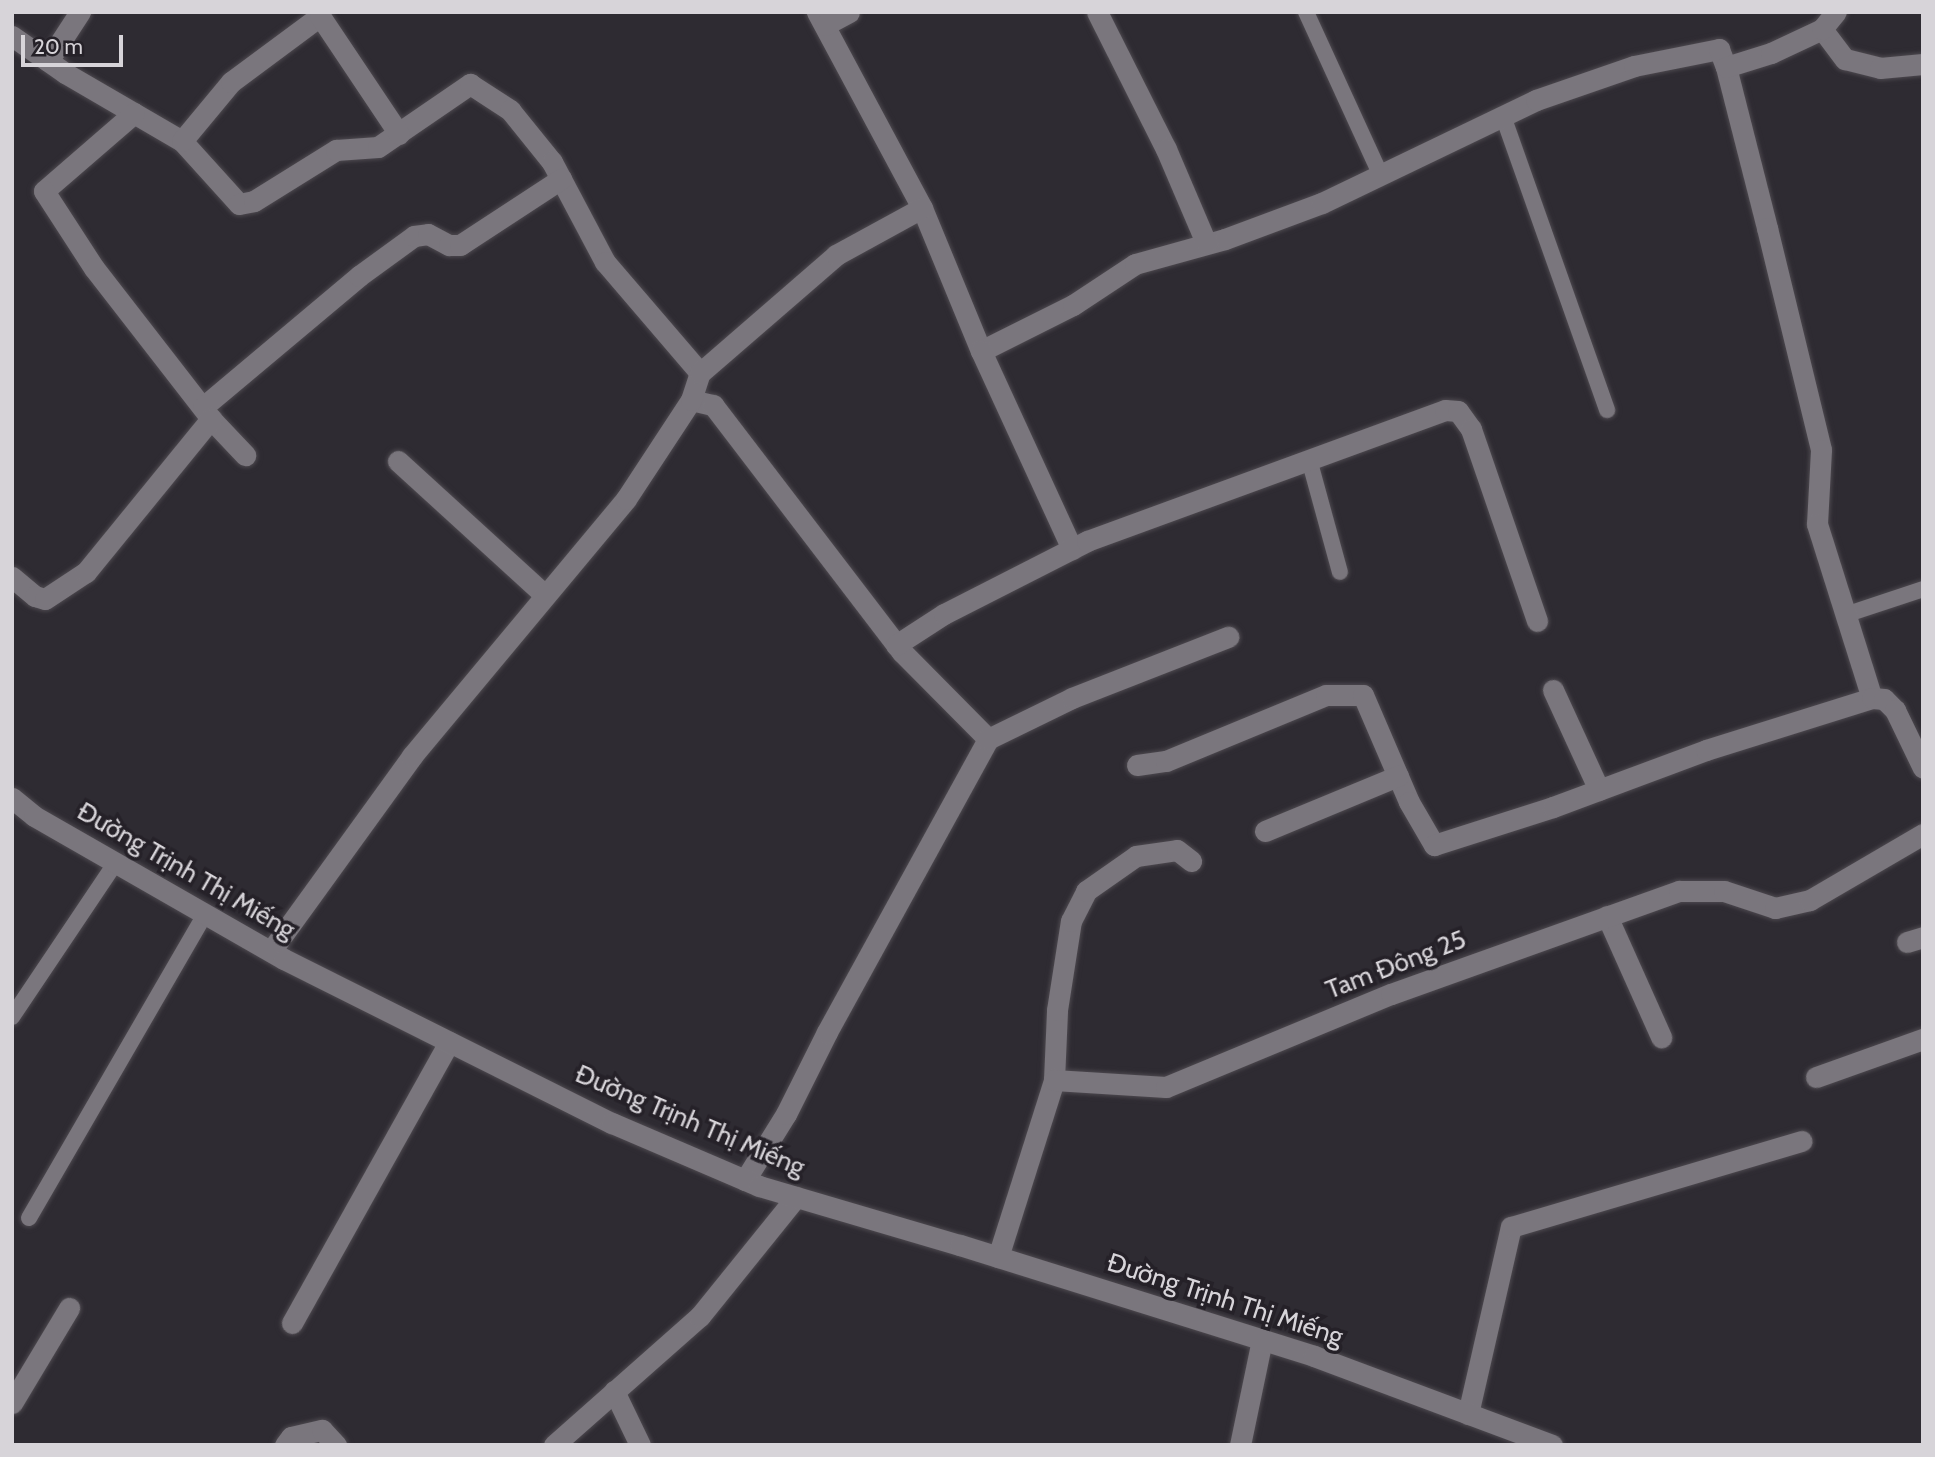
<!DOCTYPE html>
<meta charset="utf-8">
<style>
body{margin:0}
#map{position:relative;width:1935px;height:1457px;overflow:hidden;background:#2e2b32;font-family:Cabin,sans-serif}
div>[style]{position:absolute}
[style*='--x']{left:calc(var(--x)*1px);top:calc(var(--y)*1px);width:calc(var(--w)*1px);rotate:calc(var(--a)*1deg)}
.roads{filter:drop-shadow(0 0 2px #4d494f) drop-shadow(0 0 2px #4d494f)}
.lane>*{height:16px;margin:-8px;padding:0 8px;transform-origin:8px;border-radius:8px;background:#7a767d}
.street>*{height:21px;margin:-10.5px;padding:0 10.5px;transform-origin:10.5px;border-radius:10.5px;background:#7a767d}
.secondary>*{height:21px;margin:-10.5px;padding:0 10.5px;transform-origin:10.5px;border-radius:10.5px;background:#7a767d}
span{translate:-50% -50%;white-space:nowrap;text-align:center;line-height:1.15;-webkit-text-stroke:7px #252128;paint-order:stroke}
.street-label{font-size:26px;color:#d7d4d9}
.frame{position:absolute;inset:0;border:14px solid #d7d4d9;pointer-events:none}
.scale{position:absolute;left:21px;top:35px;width:102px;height:32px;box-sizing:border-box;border:4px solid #d7d4d9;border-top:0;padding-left:9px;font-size:21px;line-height:24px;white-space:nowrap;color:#d7d4d9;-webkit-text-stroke:5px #252128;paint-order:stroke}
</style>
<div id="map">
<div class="roads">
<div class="lane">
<i style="--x:1306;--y:12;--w:178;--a:65.4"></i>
<i style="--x:1503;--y:116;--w:312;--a:70.5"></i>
<i style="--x:1309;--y:459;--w:117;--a:74.7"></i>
<i style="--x:1848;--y:614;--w:79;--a:-18.4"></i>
<i style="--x:12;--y:1017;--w:187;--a:-56.1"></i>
<i style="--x:29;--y:1218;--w:351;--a:-59.9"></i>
</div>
<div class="street">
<i style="--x:817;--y:12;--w:222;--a:61.8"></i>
<i style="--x:922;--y:208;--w:155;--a:67.6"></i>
<i style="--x:981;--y:351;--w:103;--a:-26.6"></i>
<i style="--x:1073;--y:305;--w:74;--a:-33.5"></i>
<i style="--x:1135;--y:264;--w:93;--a:-15.5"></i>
<i style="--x:1225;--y:239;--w:103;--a:-20.4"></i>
<i style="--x:1322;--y:203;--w:237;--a:-25.7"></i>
<i style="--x:1536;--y:100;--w:104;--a:-19.1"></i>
<i style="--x:1634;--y:66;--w:87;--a:-11.3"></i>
<i style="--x:1719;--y:49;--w:19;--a:69"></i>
<i style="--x:1726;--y:67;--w:166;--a:75.7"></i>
<i style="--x:1767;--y:228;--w:228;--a:76.3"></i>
<i style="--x:1821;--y:450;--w:74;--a:93.1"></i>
<i style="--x:1817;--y:524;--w:182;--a:72.5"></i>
<i style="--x:1097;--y:12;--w:153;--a:63.3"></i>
<i style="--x:1166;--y:149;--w:102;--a:66.9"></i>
<i style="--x:825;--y:25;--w:27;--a:-28"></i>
<i style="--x:1822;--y:29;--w:38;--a:53"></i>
<i style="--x:1845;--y:59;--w:36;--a:14"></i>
<i style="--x:1880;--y:68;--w:43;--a:-5.3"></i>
<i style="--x:12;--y:36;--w:65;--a:34.9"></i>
<i style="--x:65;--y:73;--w:135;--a:30.2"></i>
<i style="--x:182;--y:141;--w:85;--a:47.9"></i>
<i style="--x:239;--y:204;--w:15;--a:-11"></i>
<i style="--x:254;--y:201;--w:97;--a:-31.9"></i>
<i style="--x:336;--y:150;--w:42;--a:-4.1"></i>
<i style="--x:378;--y:147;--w:112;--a:-34.4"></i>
<i style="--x:470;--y:84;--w:48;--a:33"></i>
<i style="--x:510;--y:110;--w:67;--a:51.1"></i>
<i style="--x:552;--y:162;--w:113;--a:62.1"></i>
<i style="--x:605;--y:262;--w:146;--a:49.4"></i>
<i style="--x:48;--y:61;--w:59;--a:-56.9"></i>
<i style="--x:1726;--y:67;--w:47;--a:-17.3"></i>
<i style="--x:1771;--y:53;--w:56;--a:-25.2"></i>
<i style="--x:1822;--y:29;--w:22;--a:-51"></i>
<i style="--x:134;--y:113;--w:119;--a:139.1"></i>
<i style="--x:44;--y:191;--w:92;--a:57"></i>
<i style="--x:94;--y:268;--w:191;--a:52.2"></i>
<i style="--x:211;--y:419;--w:50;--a:46.6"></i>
<i style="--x:182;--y:141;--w:77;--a:-50.3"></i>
<i style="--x:231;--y:82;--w:111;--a:-36.6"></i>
<i style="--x:320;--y:16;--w:142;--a:56.2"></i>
<i style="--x:981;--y:351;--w:218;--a:65.3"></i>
<i style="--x:691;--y:400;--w:23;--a:13"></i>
<i style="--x:713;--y:405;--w:311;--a:52.6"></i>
<i style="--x:902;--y:652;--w:122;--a:45.3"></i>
<i style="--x:203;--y:407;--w:204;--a:-40"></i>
<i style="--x:359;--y:276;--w:68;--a:-36"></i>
<i style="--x:414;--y:236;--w:14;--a:-8"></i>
<i style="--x:428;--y:234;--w:24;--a:28"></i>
<i style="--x:449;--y:245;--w:11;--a:0"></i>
<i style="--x:460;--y:245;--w:121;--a:-33.2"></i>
<i style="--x:398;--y:461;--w:199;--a:42.4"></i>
<i style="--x:12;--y:577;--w:30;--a:40"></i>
<i style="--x:35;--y:596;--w:10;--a:17"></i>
<i style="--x:45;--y:599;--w:49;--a:-33.4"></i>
<i style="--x:86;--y:572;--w:198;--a:-50.8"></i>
<i style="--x:896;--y:645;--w:57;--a:-32.9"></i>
<i style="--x:944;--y:614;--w:161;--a:-27"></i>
<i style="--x:1087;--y:541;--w:381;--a:-20.1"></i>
<i style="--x:1445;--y:410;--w:13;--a:4"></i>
<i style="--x:1458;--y:411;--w:22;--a:54"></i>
<i style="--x:1471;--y:429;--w:203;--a:71"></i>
<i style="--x:1553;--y:690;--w:110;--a:65.3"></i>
<i style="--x:1137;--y:765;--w:29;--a:-8"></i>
<i style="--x:1166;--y:761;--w:173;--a:-22.4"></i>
<i style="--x:1326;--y:695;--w:37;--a:0"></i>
<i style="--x:1363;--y:695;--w:116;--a:66.7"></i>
<i style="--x:1409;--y:802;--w:50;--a:59.8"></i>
<i style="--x:1434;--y:845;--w:125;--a:-17.7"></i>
<i style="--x:1553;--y:807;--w:163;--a:-20.4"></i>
<i style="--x:1706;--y:750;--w:174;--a:-17.4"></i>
<i style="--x:1872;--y:698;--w:12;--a:5"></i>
<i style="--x:1884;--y:699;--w:16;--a:45"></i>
<i style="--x:1895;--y:710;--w:64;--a:64.2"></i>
<i style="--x:1265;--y:831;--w:144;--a:-22.5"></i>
<i style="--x:1607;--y:916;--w:133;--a:65.9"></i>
<i style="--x:1907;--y:942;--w:17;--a:-17"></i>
<i style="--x:271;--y:951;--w:241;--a:-54.1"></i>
<i style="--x:412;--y:756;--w:334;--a:-50.2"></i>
<i style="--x:626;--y:499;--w:118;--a:-56.7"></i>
<i style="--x:691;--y:400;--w:28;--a:-72"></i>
<i style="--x:700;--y:373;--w:180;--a:-40.9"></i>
<i style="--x:836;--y:255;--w:98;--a:-28.7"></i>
<i style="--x:1816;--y:1077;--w:114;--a:-19.6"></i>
<i style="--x:1054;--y:1080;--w:70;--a:-87.5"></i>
<i style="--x:1057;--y:1010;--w:90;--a:-81.1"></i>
<i style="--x:1071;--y:921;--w:34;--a:-63"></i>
<i style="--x:1086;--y:891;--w:61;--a:-35"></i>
<i style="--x:1136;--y:856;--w:41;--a:-8.3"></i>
<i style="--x:1177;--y:850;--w:18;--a:38"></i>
<i style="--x:745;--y:1180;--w:78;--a:-58.2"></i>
<i style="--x:786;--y:1114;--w:92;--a:-63.4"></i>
<i style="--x:827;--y:1032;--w:334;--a:-61.2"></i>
<i style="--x:988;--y:739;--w:93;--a:-26"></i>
<i style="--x:1072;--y:698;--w:168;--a:-21.4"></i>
<i style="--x:998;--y:1257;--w:186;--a:-72.4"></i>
<i style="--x:1054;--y:1080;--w:112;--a:3.6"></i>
<i style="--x:1166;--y:1087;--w:243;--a:-22.5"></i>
<i style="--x:1391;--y:994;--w:306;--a:-19.7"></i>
<i style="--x:1679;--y:891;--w:45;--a:0"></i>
<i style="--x:1724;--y:891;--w:54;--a:18.4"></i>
<i style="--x:1775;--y:908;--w:36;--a:-13"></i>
<i style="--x:1810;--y:900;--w:131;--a:-30.3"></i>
<i style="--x:292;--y:1323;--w:322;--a:-60.8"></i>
<i style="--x:614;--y:1391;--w:60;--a:64.3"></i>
<i style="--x:12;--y:1403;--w:111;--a:-59"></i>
<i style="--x:1468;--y:1414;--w:192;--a:-77.1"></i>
<i style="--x:1511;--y:1227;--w:303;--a:-16.5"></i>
<i style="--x:285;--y:1445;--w:10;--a:-53"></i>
<i style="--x:291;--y:1437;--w:32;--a:-13"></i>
<i style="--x:322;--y:1430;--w:21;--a:47"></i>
<i style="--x:554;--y:1445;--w:195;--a:-41.5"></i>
<i style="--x:700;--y:1316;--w:153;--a:-51.1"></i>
<i style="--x:1240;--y:1445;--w:107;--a:-78.2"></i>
</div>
<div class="secondary">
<i style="--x:12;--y:798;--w:28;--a:39"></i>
<i style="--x:34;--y:816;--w:288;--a:29.8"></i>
<i style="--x:284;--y:959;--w:367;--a:26.6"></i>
<i style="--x:612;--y:1123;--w:160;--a:23.2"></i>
<i style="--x:759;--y:1186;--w:209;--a:16.4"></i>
<i style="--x:960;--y:1245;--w:371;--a:17.4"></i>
<i style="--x:1314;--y:1356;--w:254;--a:20.5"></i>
</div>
</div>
<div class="street-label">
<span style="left:186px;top:871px;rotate:30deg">Đường Trịnh Thị Miếng</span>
<span style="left:1396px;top:965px;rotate:-21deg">Tam Đông 25</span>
<span style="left:690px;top:1121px;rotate:23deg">Đường Trịnh Thị Miếng</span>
<span style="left:1225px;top:1300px;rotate:18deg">Đường Trịnh Thị Miếng</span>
</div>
<div class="frame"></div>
<div class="scale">20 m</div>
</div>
